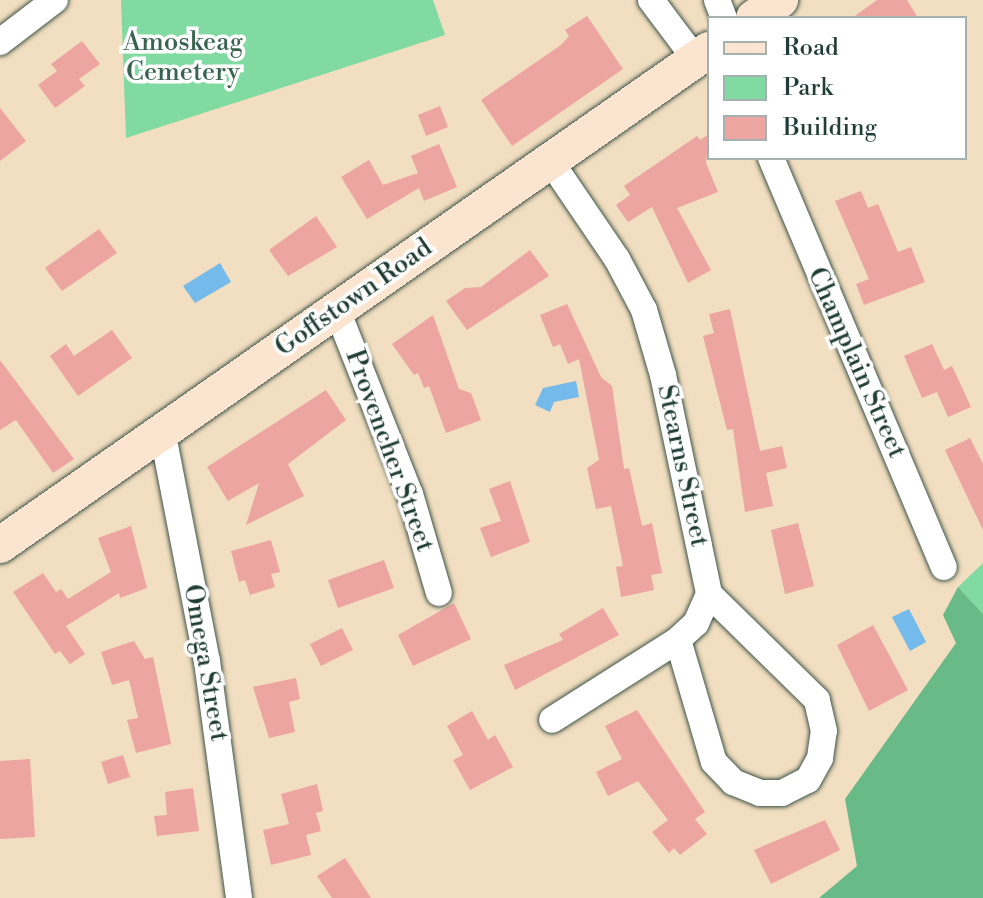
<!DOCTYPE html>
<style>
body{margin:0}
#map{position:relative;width:983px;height:898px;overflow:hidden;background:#f2dec0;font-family:"Libre Bodoni",serif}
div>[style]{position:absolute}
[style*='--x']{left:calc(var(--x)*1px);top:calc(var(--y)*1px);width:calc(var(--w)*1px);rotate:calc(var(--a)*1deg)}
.green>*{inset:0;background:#80daa1}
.forest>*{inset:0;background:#68ba87}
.water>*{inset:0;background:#74baeb}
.building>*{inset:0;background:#eda5a1}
.roads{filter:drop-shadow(0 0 2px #3f5549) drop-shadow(0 0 2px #3f5549)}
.street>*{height:26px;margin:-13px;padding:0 13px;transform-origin:13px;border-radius:13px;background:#fff}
.secondary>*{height:36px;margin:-18px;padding:0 18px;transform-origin:18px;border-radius:18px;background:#fce5d0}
span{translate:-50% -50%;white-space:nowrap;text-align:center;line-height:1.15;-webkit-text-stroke:7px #fff;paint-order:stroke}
.park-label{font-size:26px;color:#37644f}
.street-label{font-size:26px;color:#1f3d34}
.legend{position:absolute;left:707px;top:16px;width:260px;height:144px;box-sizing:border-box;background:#fff;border:2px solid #a5b1ae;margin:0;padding:10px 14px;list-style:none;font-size:24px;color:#1f3d34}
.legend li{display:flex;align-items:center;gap:16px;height:40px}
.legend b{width:40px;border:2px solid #a5b1ae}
</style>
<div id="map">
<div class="green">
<i style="clip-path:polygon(121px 0,433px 0,445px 35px,126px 138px)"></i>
<i style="clip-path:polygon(983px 563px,983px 614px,958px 587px)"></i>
</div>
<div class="forest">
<i style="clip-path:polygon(958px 587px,983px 614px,983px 898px,819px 898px,857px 866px,845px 799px,956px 643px,943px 615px)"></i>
</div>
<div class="water">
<i style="clip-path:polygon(220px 263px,231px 282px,195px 303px,183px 286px)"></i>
<i style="clip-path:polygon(576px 381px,579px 397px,554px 402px,550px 412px,535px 405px,543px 388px)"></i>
<i style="clip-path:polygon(909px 609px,926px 642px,910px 651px,892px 617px)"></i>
</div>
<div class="building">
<i style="clip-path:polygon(877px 0,907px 0,918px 18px,852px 18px)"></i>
<i style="clip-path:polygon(587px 16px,623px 69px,512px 146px,481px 100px,561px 45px,569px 36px,565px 30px)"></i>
<i style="clip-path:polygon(82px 41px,100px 64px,79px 79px,85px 86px,55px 108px,38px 85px,57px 71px,51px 64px)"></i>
<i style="clip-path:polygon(440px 106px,448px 127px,426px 136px,418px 115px)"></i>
<i style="clip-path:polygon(0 108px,26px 141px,0 161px)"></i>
<i style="clip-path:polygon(709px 134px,706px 163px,718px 192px,677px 208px,711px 270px,688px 283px,652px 207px,628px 222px,616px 205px,630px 195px,624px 186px,697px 136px,700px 140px)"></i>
<i style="clip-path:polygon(439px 144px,457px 187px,424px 201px,419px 188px,367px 219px,341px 177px,369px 160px,383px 185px,418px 173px,411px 156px)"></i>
<i style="clip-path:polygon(861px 191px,868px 208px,878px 204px,898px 252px,911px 247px,925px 282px,864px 305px,856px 284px,869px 279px,835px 201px)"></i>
<i style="clip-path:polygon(316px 216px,337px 247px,288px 276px,269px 250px)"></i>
<i style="clip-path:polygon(99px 229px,117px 253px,62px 291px,45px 268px)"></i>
<i style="clip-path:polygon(530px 250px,549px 276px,467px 330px,446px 301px,465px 288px,481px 287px)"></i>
<i style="clip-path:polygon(567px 304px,601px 377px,612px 386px,624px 469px,629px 468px,642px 526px,652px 523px,662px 573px,651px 575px,654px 590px,621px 597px,616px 567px,623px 566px,611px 506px,596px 509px,587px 468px,599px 460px,579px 359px,568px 364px,560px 344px,553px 347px,540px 315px)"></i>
<i style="clip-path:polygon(730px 309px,760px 451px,782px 446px,787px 468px,766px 473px,773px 506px,745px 512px,733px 429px,727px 430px,703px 336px,714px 333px,709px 314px)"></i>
<i style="clip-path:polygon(433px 315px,459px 389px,471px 393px,481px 420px,446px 433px,429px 386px,424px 388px,418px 373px,414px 375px,392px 344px)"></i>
<i style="clip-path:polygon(112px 330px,132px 358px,78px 396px,50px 356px,66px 344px,74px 356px)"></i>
<i style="clip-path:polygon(932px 344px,944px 370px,952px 366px,971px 407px,948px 417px,937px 392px,922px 398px,904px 356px)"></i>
<i style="clip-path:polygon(0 360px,74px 459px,53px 473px,16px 420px,0 430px)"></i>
<i style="clip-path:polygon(326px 390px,346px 420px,288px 464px,304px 496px,246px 525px,259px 483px,228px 501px,207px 467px)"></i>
<i style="clip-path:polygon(970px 438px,983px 464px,983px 530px,945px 450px)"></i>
<i style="clip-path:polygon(510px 481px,530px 542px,491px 557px,480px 528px,501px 521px,489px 489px)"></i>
<i style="clip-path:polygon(798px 523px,814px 586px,785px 594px,771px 530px)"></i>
<i style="clip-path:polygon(131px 526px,147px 588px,120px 598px,119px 593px,66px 626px,85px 654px,70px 664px,60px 651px,55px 654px,13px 592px,43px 573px,56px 592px,61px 589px,68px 599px,111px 572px,98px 538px)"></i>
<i style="clip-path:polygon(271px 540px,280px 572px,271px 574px,275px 587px,250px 595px,245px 580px,239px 582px,231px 551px)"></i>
<i style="clip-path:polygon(384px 560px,394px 588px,338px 608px,328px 580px)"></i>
<i style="clip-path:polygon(454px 603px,471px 639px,413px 666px,398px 635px)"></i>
<i style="clip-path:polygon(603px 608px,619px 635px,515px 690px,504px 665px,563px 640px,559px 634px)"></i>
<i style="clip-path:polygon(873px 625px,908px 690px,869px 711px,837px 645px)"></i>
<i style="clip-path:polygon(342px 628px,353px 650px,321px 666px,310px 644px)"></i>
<i style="clip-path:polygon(134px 641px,145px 659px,153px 657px,171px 744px,136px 753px,127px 720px,138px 718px,129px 680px,112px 685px,101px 652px)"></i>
<i style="clip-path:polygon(296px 678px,300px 699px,289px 702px,295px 732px,269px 738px,253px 687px)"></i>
<i style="clip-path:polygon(637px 710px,705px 812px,695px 819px,707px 834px,680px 855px,674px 848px,669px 853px,652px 832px,668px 820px,638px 781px,608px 796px,596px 772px,622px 759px,605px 726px)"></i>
<i style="clip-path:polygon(472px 711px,488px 740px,495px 735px,513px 767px,470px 790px,453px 760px,463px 755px,447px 726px)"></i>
<i style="clip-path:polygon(123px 755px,130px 777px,108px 784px,101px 762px)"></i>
<i style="clip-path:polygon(30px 759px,35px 837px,0 839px,0 761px)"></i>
<i style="clip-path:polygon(317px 784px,323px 811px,316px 813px,321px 831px,306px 835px,311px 855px,271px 865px,263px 830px,289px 824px,281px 794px)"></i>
<i style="clip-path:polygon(193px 788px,199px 831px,157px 836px,154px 816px,167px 815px,165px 792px)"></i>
<i style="clip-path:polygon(825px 820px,840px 850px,771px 884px,754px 850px)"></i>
<i style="clip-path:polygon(345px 858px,371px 898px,332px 898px,317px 876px)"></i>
</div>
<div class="roads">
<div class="street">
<i style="--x:651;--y:0;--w:75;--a:53.1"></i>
<i style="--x:717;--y:0;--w:19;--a:69"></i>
<i style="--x:0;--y:42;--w:69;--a:-37.4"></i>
<i style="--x:771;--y:158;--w:444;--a:67.1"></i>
<i style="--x:551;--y:162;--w:117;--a:55.8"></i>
<i style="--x:617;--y:259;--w:58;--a:62.1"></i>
<i style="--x:644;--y:310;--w:68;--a:73.7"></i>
<i style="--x:663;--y:375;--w:224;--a:78.1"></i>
<i style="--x:709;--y:594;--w:32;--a:114"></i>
<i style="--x:696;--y:623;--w:25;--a:137"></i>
<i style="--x:678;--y:640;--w:149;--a:147.6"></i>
<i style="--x:337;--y:310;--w:198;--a:68.4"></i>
<i style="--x:410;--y:494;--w:103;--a:73.7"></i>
<i style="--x:162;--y:430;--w:235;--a:79"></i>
<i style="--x:207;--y:661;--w:239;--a:82.3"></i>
<i style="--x:678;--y:640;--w:127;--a:73.6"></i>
<i style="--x:714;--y:762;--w:28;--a:46"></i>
<i style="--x:733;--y:782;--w:29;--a:22"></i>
<i style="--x:760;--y:793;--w:22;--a:0"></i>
<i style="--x:782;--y:793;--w:29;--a:-27"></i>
<i style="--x:808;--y:780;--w:25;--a:-61"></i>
<i style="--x:820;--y:758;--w:27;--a:-82"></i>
<i style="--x:824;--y:731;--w:32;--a:-103"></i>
<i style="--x:817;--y:700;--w:151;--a:-135.5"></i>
</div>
<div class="secondary">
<i style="--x:754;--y:18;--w:32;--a:-35"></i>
<i style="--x:0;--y:545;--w:865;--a:-34.92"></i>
</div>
</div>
<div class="park-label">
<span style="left:183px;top:58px">Amoskeag<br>Cemetery</span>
</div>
<div class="street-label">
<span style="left:354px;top:298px;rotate:-35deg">Goffstown Road</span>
<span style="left:856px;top:363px;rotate:66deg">Champlain Street</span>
<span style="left:389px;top:451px;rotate:70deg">Provencher Street</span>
<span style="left:682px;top:466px;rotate:78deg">Stearns Street</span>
<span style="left:205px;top:663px;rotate:80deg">Omega Street</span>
</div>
<ul class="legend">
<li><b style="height:10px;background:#fce5d0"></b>Road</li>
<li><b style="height:22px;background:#80daa1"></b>Park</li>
<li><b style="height:22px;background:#eda5a1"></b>Building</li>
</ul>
</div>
